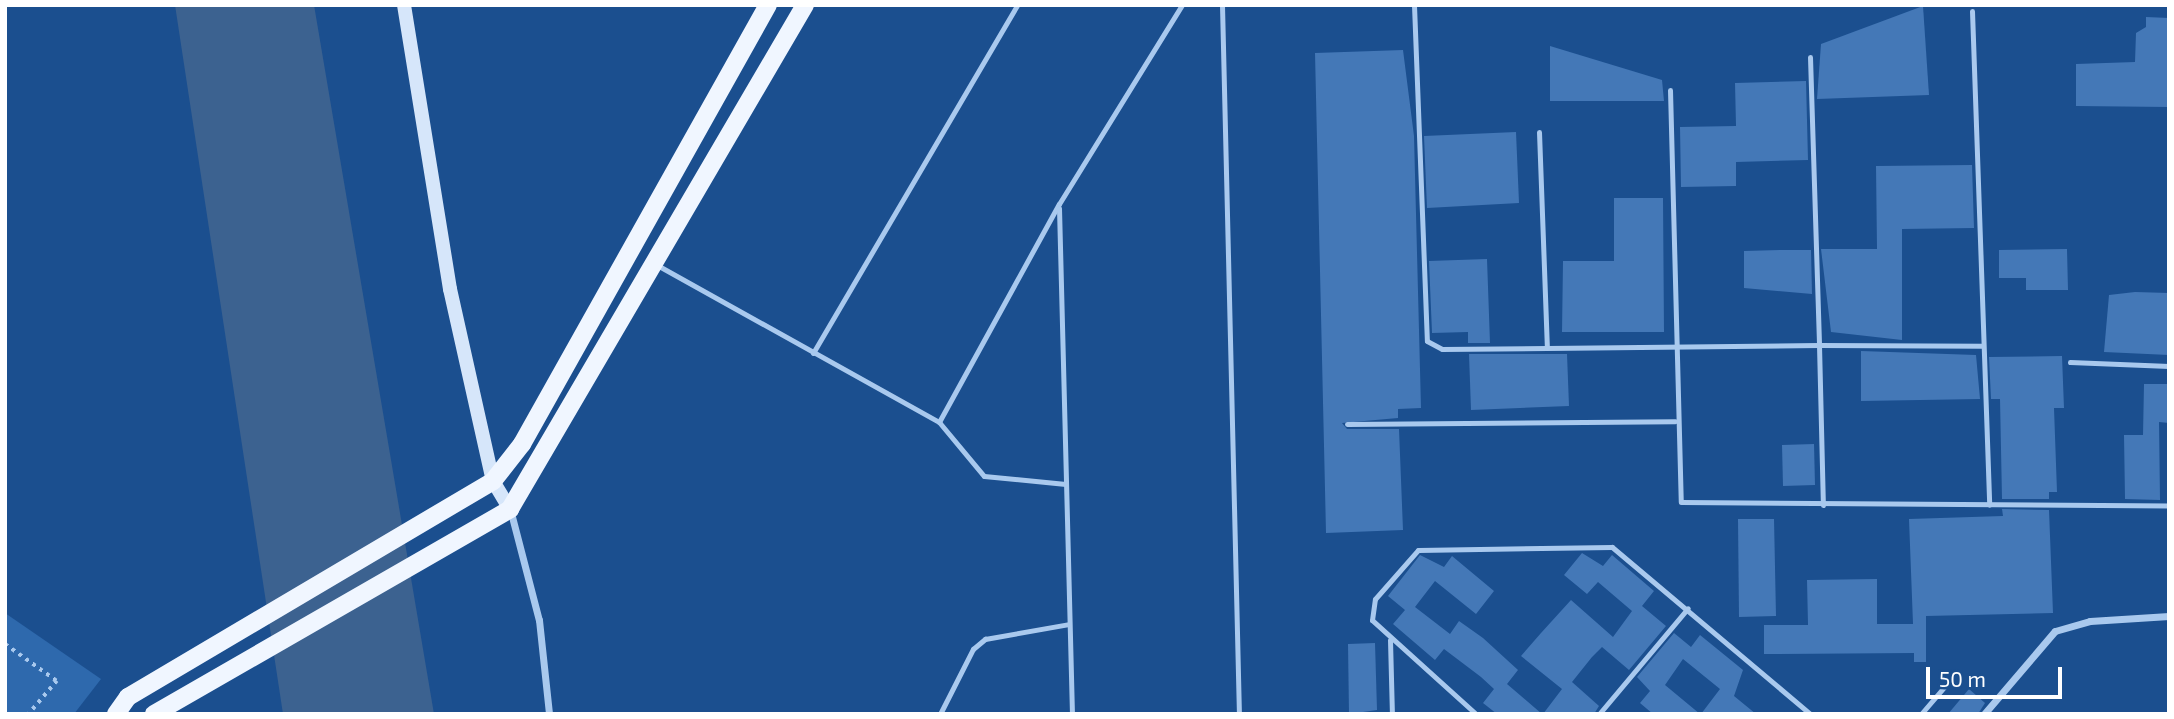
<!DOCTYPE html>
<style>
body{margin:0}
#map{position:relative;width:2174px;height:719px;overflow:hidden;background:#1b4f8f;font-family:"Exo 2",sans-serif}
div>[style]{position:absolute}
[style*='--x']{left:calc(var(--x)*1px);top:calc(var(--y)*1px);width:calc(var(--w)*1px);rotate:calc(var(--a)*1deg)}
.green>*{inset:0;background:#2e69ad}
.water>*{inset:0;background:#3c6290}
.building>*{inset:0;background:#4478b7}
.path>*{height:3.5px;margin-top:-1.75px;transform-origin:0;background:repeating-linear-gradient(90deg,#a9c9ee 0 3.5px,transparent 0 8.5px)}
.lane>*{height:5px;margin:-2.5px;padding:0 2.5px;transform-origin:2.5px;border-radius:2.5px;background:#a9c9ee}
.street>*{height:7px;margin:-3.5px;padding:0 3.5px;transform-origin:3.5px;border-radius:3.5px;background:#a9c9ee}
.secondary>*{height:14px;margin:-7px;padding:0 7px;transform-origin:7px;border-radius:7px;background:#d6e6fa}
.primary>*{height:18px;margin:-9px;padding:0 9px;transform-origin:9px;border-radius:9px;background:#f0f6ff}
span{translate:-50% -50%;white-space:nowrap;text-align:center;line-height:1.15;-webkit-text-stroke:7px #1b4f8f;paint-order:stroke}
.frame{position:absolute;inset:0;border:7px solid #fff;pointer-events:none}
.scale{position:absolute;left:1926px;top:667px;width:136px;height:32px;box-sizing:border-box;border:4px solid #fff;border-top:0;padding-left:9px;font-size:21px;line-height:24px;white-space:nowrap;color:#fff;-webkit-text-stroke:5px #1b4f8f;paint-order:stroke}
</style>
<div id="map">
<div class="green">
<i style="clip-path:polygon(5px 613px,101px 679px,74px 714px,5px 714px)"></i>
</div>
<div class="water">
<i style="clip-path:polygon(175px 5px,314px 5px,434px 714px,283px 714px)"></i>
</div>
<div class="building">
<i style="clip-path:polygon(1923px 6px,1929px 95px,1817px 99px,1821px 44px)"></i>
<i style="clip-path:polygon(2146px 17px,2169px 18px,2169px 107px,2076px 106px,2076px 64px,2135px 62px,2136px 33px,2146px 27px)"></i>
<i style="clip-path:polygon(1550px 46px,1662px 80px,1664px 101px,1550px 101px)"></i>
<i style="clip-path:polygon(1403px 50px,1414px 136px,1421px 408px,1398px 409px,1398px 418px,1342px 423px,1347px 429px,1399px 429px,1403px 530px,1326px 533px,1315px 53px)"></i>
<i style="clip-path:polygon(1806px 81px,1808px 160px,1736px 162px,1736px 186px,1681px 187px,1680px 127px,1736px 126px,1735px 83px)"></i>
<i style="clip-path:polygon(1516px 132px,1519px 203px,1427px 208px,1424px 136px)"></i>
<i style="clip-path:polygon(1972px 165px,1974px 228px,1902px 229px,1902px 340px,1831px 332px,1821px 249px,1877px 249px,1876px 166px)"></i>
<i style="clip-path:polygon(1614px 198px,1663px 198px,1664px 332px,1562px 332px,1563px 261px,1614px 261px)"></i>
<i style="clip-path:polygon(2067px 249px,2068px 290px,2026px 290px,2026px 278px,1999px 278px,1999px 250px)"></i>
<i style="clip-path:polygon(1782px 250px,1811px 250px,1812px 294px,1744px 288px,1744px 251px)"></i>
<i style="clip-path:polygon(1487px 259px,1490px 343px,1468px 343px,1468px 332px,1432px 333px,1429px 261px)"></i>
<i style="clip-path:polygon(2135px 292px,2169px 293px,2169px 355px,2104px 352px,2109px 295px)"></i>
<i style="clip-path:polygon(1861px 351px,1976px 355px,1980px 399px,1861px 401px)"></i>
<i style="clip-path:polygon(1469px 354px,1567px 354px,1569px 406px,1471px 410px)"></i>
<i style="clip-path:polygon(2062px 356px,2064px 408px,2054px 408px,2057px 492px,2049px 492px,2049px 499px,2002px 499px,2000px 399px,1991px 399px,1989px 357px)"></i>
<i style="clip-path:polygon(2144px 384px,2169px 384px,2169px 423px,2159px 422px,2160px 500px,2125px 499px,2124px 435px,2143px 435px)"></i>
<i style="clip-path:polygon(1814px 444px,1815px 485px,1783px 486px,1782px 445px)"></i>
<i style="clip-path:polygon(2002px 509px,2049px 510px,2053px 613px,1926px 616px,1926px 662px,1914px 662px,1914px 653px,1764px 654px,1764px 625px,1808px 625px,1807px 580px,1877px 579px,1877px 624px,1913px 624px,1909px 519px,2003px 516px)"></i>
<i style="clip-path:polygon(1738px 519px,1774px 519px,1776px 616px,1739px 617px)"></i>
<i style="clip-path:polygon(1582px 553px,1603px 566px,1612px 555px,1654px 591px,1642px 606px,1666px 626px,1629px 670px,1602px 647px,1592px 657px,1572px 682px,1599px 706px,1594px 714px,1543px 714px,1562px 689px,1521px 656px,1541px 633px,1571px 600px,1613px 637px,1632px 611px,1598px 582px,1587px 594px,1564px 575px)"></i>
<i style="clip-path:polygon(1420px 555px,1444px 567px,1452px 556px,1494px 591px,1476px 614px,1435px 581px,1415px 607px,1450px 634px,1459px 621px,1483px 638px,1518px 670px,1507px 684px,1542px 714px,1497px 714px,1483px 703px,1494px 689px,1481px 677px,1444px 649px,1435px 660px,1393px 624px,1405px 610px,1388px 596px)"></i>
<i style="clip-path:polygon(1674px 633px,1691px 647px,1700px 635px,1743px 670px,1734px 696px,1756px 714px,1701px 714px,1720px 689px,1683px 659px,1665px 685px,1700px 714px,1653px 714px,1640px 703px,1650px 691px,1637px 677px)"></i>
<i style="clip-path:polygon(1375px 643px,1377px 710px,1349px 714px,1348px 644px)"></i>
<i style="clip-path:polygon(1969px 689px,1985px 703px,1978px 714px,1948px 714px)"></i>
</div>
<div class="path">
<i style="--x:5;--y:644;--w:64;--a:35.4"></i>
<i style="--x:57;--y:681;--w:43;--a:130.3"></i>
</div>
<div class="lane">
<i style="--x:1222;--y:5;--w:709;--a:88.63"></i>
<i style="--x:1414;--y:5;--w:336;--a:87.8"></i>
<i style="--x:1427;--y:341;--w:17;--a:28"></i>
<i style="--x:1442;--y:349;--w:377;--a:-0.6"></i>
<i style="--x:1819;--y:345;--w:160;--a:88.6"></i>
<i style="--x:1972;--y:11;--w:494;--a:88"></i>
<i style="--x:1810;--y:57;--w:288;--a:88.2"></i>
<i style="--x:1819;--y:345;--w:164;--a:0.3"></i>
<i style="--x:1670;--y:90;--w:412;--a:88.5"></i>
<i style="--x:1681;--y:502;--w:488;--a:0.4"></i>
<i style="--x:1539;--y:132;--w:216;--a:87.9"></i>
<i style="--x:1059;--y:208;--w:506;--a:88.53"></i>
<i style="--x:657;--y:265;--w:323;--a:29.1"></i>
<i style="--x:939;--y:422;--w:249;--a:-61.2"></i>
<i style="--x:1059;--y:204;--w:234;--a:-58.3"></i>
<i style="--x:813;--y:353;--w:403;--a:-59.6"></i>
<i style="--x:2070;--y:362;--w:99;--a:2.3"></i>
<i style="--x:939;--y:422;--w:70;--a:50.2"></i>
<i style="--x:984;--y:476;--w:82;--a:5.6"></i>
<i style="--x:1347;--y:424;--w:328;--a:-0.5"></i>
<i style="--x:1390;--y:640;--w:74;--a:88.5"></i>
<i style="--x:940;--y:714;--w:73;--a:-63.1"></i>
<i style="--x:973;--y:649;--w:16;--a:-40"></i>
<i style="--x:985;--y:639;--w:85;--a:-10.1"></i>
<i style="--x:1476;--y:714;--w:140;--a:-137.9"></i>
<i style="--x:1372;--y:620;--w:21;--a:-82"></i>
<i style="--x:1375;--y:599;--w:65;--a:-48.7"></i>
<i style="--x:1418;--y:550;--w:194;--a:-0.9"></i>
<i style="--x:1612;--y:547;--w:259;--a:40.1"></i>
<i style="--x:1599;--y:714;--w:138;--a:-50"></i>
<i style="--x:1921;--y:714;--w:45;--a:-49.5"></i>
</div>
<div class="street">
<i style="--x:510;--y:509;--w:115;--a:75.4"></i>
<i style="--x:539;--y:620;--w:95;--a:83.9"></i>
<i style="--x:1984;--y:714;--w:109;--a:-49.5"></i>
<i style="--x:2055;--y:631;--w:36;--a:-16"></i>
<i style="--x:2090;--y:621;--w:79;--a:-3.6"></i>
</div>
<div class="secondary">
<i style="--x:404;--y:5;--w:288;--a:80.8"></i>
<i style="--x:450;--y:289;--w:197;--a:77.4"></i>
<i style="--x:493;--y:481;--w:33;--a:59"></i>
</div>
<div class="primary">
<i style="--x:116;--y:714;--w:21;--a:-55"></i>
<i style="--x:128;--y:697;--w:424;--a:-30.6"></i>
<i style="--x:493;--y:481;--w:47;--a:-51.9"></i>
<i style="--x:522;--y:444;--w:503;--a:-60.74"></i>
<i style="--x:154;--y:714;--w:411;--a:-29.9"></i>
<i style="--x:510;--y:509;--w:584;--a:-59.66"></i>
</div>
<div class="frame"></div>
<div class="scale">50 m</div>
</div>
